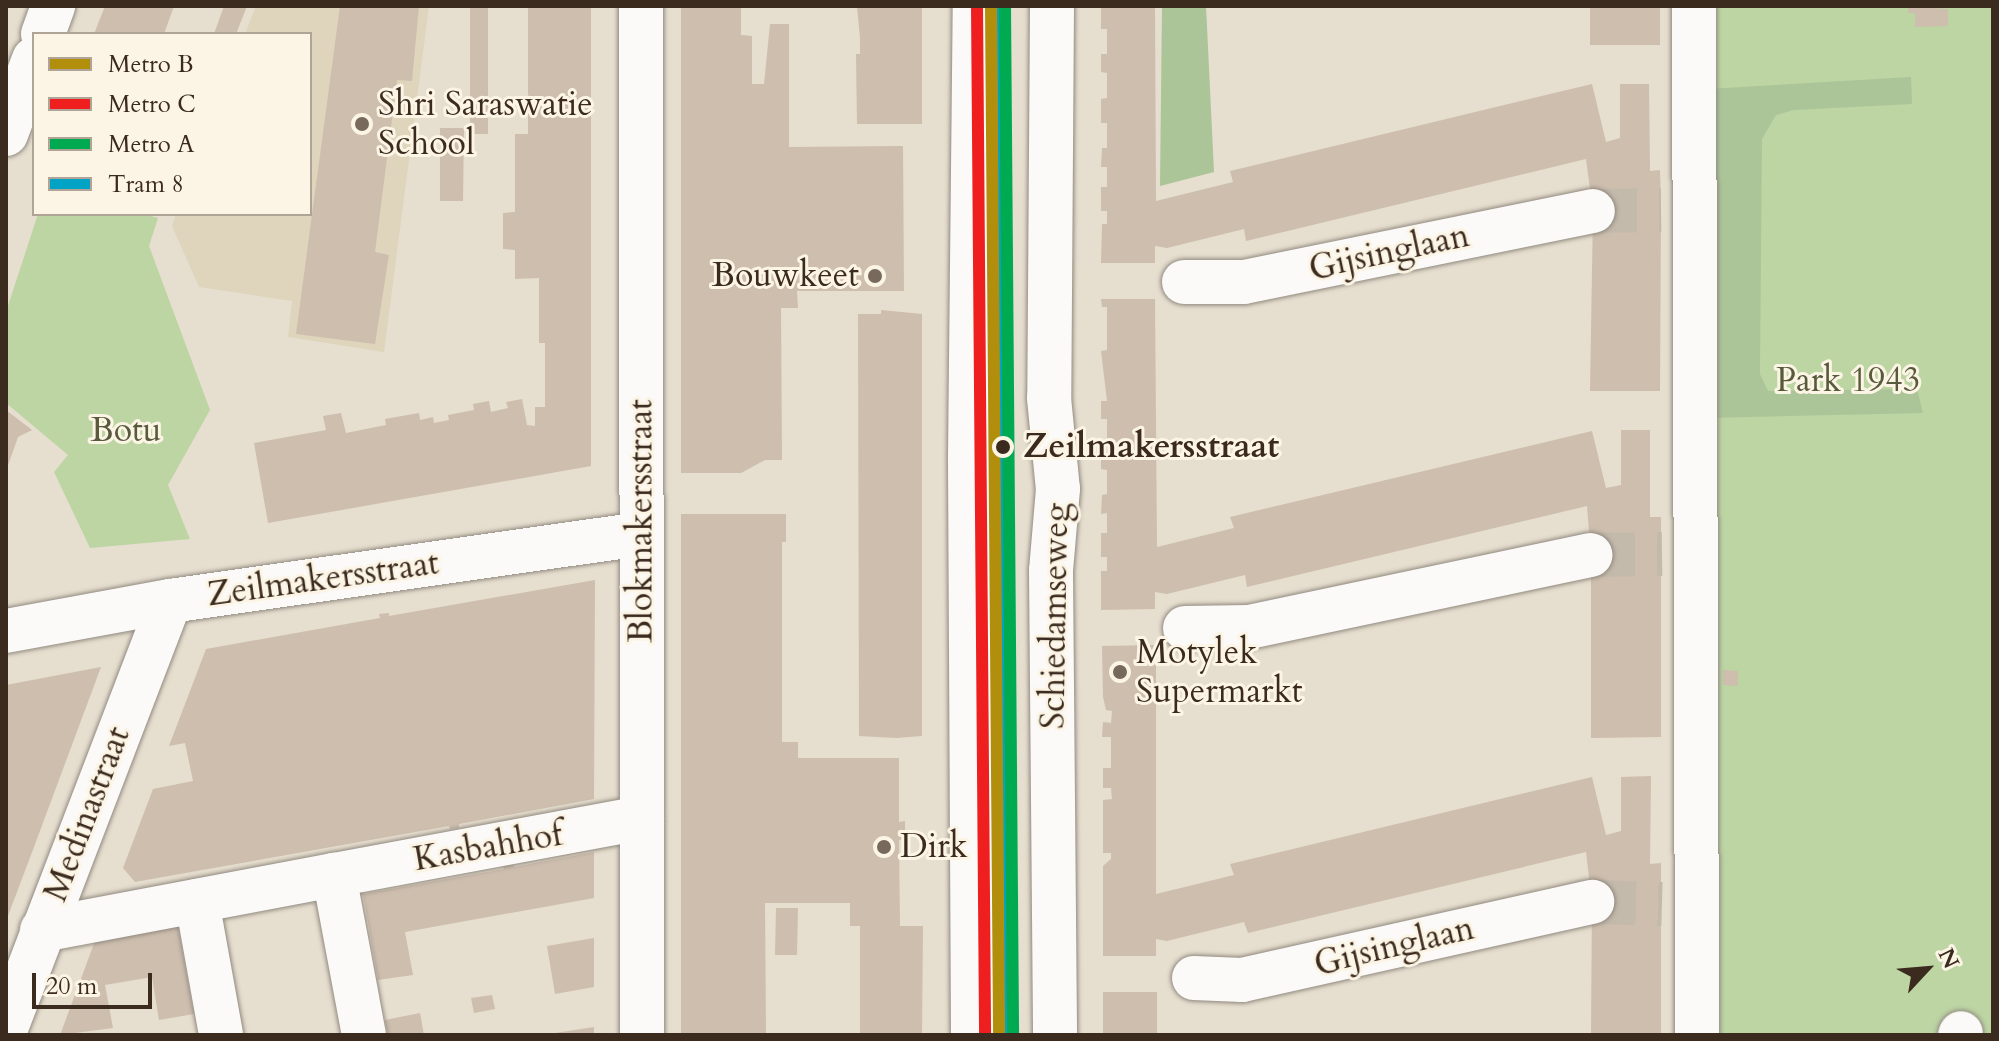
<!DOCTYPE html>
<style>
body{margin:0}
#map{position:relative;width:1999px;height:1041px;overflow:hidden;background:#e6dece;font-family:Cardo,serif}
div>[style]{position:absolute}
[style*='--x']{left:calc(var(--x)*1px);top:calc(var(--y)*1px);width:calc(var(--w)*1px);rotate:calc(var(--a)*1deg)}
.built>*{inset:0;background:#ded5bc}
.green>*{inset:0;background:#bcd5a3}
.forest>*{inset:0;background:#abc599}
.building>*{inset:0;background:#cebeae}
.minor-tunnel>*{height:44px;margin-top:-22px;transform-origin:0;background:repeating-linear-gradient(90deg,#c4baab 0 44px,transparent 0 66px)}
.roads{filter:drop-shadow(0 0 2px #918a80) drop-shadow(0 0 2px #918a80)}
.minor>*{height:44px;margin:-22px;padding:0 22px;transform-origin:22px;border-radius:22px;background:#fbfaf8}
.tram-1>*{height:10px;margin:-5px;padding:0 5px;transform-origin:5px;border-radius:5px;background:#03a3c5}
.metro-1>*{height:12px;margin:-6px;padding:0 6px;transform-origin:6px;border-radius:6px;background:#b18f0d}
.metro-2>*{height:12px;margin:-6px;padding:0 6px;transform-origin:6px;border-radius:6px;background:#ef1f1f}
.metro-3>*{height:12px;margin:-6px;padding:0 6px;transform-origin:6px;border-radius:6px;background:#00aa50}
.dots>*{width:22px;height:22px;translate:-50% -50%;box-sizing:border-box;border:4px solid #fcf5e5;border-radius:50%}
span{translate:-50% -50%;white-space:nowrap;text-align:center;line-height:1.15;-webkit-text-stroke:6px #fcf5e5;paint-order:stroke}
.poi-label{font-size:34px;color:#3b2a1e}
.left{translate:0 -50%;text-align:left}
.right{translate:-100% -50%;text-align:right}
.street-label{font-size:34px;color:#3b2a1e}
.park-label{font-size:34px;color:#575b3b}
.stop-label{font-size:34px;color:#3b2a1e;font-weight:700}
.frame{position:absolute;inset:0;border:8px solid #3b2a1e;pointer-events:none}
.legend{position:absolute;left:32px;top:32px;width:280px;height:184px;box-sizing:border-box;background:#fcf5e5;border:2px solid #afa495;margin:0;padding:10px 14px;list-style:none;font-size:24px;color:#3b2a1e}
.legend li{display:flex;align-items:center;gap:16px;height:40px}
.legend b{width:40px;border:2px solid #afa495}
.north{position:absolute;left:1887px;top:929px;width:80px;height:80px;-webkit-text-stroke:6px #fcf5e5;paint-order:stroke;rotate:64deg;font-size:22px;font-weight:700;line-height:32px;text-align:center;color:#3b2a1e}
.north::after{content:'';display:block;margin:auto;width:28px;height:36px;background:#3b2a1e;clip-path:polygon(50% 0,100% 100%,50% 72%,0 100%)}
.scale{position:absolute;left:32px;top:973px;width:120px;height:36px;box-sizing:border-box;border:4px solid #3b2a1e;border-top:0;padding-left:10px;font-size:24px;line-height:28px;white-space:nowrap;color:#3b2a1e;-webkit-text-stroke:6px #fcf5e5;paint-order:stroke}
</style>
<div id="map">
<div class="built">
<i style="clip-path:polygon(256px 6px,429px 6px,384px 352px,288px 337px,292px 301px,199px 287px,172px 226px,176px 214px,310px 214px,310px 34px,245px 34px)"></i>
</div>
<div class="green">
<i style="clip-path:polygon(1701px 6px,1993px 6px,1993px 1035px,1706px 1035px)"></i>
<i style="clip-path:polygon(38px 214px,145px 214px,158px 218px,149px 246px,210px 410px,168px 485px,190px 539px,90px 548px,54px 472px,68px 455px,6px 403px,6px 312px)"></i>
</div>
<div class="forest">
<i style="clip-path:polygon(1162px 6px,1206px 6px,1214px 172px,1160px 186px)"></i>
<i style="clip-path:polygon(1911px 77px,1912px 104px,1794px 110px,1776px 115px,1762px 139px,1760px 374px,1768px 391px,1917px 389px,1923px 413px,1707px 418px,1708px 89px)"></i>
</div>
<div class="building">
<i style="clip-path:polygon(105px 6px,174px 6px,164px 34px,94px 34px)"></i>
<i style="clip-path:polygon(224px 6px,247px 6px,236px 34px,214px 34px)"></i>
<i style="clip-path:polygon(340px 6px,419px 6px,412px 81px,397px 80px,375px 252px,389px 255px,375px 344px,296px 334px)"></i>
<i style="clip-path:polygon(470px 6px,488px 6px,488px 134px,470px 134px)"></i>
<i style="clip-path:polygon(528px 6px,591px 6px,591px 466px,268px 523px,254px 443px,326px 430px,323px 416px,341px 413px,346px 433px,386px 425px,385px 419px,419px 413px,420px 420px,433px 417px,434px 423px,449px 420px,448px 415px,474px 410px,473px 404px,489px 401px,491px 412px,508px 408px,506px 402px,522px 399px,527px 425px,535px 426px,535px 407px,545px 407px,545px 343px,539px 343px,539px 278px,515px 279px,515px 250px,503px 249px,503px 213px,515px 212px,515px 134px,528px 134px)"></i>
<i style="clip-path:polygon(681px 6px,741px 6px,741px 35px,752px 36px,752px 84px,764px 84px,770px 24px,789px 24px,789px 147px,903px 146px,904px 291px,797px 291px,798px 308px,781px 308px,782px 460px,765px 460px,741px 473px,681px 473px)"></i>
<i style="clip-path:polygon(857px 6px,922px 6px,922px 124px,857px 124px,856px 54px,860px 54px,860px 38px)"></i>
<i style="clip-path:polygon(1101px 6px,1155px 6px,1156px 201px,1233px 182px,1230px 171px,1592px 84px,1606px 142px,1620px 138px,1620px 84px,1649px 84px,1650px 171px,1660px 170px,1661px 210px,1660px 391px,1590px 391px,1593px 211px,1586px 159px,1246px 241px,1244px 229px,1167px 248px,1155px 246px,1155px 263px,1101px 263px,1102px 224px,1107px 224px,1107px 211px,1101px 211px,1101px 187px,1107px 187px,1107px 167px,1101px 167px,1102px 148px,1107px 148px,1107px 123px,1101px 123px,1101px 99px,1107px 98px,1107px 73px,1101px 72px,1101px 54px,1107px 54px,1107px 29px,1101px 29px)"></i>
<i style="clip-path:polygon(1590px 6px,1660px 6px,1660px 45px,1590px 45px)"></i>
<i style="clip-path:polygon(1908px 6px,1948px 9px,1948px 26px,1915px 27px,1915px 13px,1908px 13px)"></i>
<i style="clip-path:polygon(440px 128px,464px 128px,463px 201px,440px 201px)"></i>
<i style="clip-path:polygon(1101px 299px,1155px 299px,1157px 547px,1234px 528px,1230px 517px,1592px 431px,1606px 488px,1621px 485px,1621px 430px,1650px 430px,1650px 517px,1661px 517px,1661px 737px,1591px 738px,1591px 555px,1587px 506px,1247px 587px,1245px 575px,1167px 594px,1155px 592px,1155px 609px,1101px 610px,1101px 571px,1107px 571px,1107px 557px,1101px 557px,1101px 533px,1107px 533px,1107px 513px,1101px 514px,1102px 495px,1107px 494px,1107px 470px,1101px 469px,1101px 445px,1107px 445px,1107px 419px,1101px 419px,1101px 401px,1107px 401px,1101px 351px,1107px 350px,1107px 307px,1102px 307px)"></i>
<i style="clip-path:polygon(881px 310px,922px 314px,922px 736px,896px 738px,859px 736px,858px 314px,881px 314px)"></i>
<i style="clip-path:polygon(6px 410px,32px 430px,18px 437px,6px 471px)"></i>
<i style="clip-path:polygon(681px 514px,786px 514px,786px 542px,782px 542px,782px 742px,798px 742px,798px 758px,899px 758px,899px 822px,905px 821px,905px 839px,899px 840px,900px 926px,923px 926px,922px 1035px,860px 1035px,860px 926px,850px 926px,850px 903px,765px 903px,766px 1035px,681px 1035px)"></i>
<i style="clip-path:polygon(595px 580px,594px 799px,459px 824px,459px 828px,450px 829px,449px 826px,135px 882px,123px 868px,153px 789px,193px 781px,185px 743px,169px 746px,206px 649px,380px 618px,379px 614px,389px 613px,389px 616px)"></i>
<i style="clip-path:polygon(1156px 645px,1156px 894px,1234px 875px,1230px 864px,1592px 777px,1606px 835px,1621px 831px,1621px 777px,1651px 776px,1650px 864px,1661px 863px,1661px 1035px,1591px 1035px,1592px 902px,1586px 852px,1248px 933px,1244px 922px,1167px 941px,1156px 939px,1156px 956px,1103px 956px,1103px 866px,1111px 859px,1111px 853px,1103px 853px,1103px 800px,1112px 799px,1111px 788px,1103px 788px,1103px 768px,1111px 768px,1111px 737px,1102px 737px,1103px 722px,1111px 723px,1112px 711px,1106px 710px,1103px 697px,1102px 646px)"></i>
<i style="clip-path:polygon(101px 667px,31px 855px,6px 921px,6px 685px)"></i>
<i style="clip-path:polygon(1723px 670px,1738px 671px,1738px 686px,1723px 685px)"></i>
<i style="clip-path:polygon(594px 852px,594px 898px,405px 932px,413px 975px,378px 980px,363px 894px,504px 869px,503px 865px,513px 863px,514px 867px)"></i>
<i style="clip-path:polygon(776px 908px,798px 908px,797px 955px,775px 955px)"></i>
<i style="clip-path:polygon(178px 926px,194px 1014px,159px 1020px,152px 977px,105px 985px,113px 1028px,60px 1035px,95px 941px)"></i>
<i style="clip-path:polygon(594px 938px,594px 987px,555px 994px,547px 946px)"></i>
<i style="clip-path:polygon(1103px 992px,1157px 992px,1157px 1035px,1103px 1035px)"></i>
<i style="clip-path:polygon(492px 995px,495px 1009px,474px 1013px,471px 998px)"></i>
<i style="clip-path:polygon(420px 1013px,424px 1035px,388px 1035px,385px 1020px)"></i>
<i style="clip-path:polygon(594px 1027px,594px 1035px,555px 1035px,555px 1033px)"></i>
</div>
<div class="minor-tunnel">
<i style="--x:1593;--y:211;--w:68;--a:-0.8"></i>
<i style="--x:1591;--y:555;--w:71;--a:-0.8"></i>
<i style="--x:1592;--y:902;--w:70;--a:1.6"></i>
</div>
<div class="roads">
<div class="minor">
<i style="--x:641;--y:6;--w:1029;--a:89.94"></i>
<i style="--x:1052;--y:6;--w:392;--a:90.4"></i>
<i style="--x:1049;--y:398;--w:91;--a:84.4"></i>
<i style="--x:1058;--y:489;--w:82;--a:94.9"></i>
<i style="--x:1051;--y:571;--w:464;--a:89.5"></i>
<i style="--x:1694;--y:6;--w:1029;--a:89.83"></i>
<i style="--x:43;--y:34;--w:30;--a:-70"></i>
<i style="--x:6;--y:134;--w:80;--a:-69.5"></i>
<i style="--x:1184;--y:282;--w:60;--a:0"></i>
<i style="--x:1244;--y:282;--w:356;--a:-11.5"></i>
<i style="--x:1185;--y:628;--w:64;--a:-0.9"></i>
<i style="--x:1249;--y:627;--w:349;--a:-11.9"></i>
<i style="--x:6;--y:631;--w:167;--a:-10.4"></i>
<i style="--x:170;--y:601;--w:476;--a:-8.1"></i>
<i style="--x:334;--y:875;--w:313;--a:-10.5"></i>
<i style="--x:197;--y:901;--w:136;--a:79.8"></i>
<i style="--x:42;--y:930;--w:297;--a:-10.7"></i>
<i style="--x:334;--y:875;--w:163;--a:79.4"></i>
<i style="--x:1194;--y:978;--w:48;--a:2.4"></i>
<i style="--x:1242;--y:980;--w:359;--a:-12.6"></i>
<i style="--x:6;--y:1028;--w:457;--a:-69"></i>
<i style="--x:973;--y:1035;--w:579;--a:-90.3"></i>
<i style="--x:970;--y:456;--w:450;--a:-89.4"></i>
<i style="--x:1960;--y:1035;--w:2;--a:-63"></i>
</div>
</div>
<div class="tram-1">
<i style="--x:1002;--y:6;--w:1029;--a:89.83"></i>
</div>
<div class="metro-1">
<i style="--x:991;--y:6;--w:1029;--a:89.55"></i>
</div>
<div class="metro-2">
<i style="--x:977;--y:6;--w:1029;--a:89.55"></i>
</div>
<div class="metro-3">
<i style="--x:1005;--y:6;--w:1029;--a:89.55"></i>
</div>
<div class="dots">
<i style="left:362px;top:124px;background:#77695c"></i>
<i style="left:875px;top:276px;background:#77695c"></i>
<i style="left:1003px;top:447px;background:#3b2a1e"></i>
<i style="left:1120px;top:672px;background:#77695c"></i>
<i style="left:884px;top:847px;background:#77695c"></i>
</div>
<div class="poi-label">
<span class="left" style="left:378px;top:124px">Shri Saraswatie<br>School</span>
<span class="right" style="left:859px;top:276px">Bouwkeet</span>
<span class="left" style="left:1136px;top:672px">Motylek<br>Supermarkt</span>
<span class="left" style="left:900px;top:847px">Dirk</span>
</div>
<div class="street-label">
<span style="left:1389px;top:252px;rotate:-12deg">Gijsinglaan</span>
<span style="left:641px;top:521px;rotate:-90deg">Blokmakersstraat</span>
<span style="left:323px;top:579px;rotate:-8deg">Zeilmakersstraat</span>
<span style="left:1055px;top:616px;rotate:-89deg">Schiedamseweg</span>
<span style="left:87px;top:814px;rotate:-69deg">Medinastraat</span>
<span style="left:488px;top:847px;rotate:-10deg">Kasbahhof</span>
<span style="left:1394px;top:946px;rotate:-13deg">Gijsinglaan</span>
</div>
<div class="park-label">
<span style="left:1848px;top:381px">Park 1943</span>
<span style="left:126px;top:431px">Botu</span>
</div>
<div class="stop-label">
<span class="left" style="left:1023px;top:447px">Zeilmakersstraat</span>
</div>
<div class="frame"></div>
<ul class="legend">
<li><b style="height:10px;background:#b18f0d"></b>Metro B</li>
<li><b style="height:10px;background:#ef1f1f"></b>Metro C</li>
<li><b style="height:10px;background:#00aa50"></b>Metro A</li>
<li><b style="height:10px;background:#03a3c5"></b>Tram 8</li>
</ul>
<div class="north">N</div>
<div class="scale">20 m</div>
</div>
